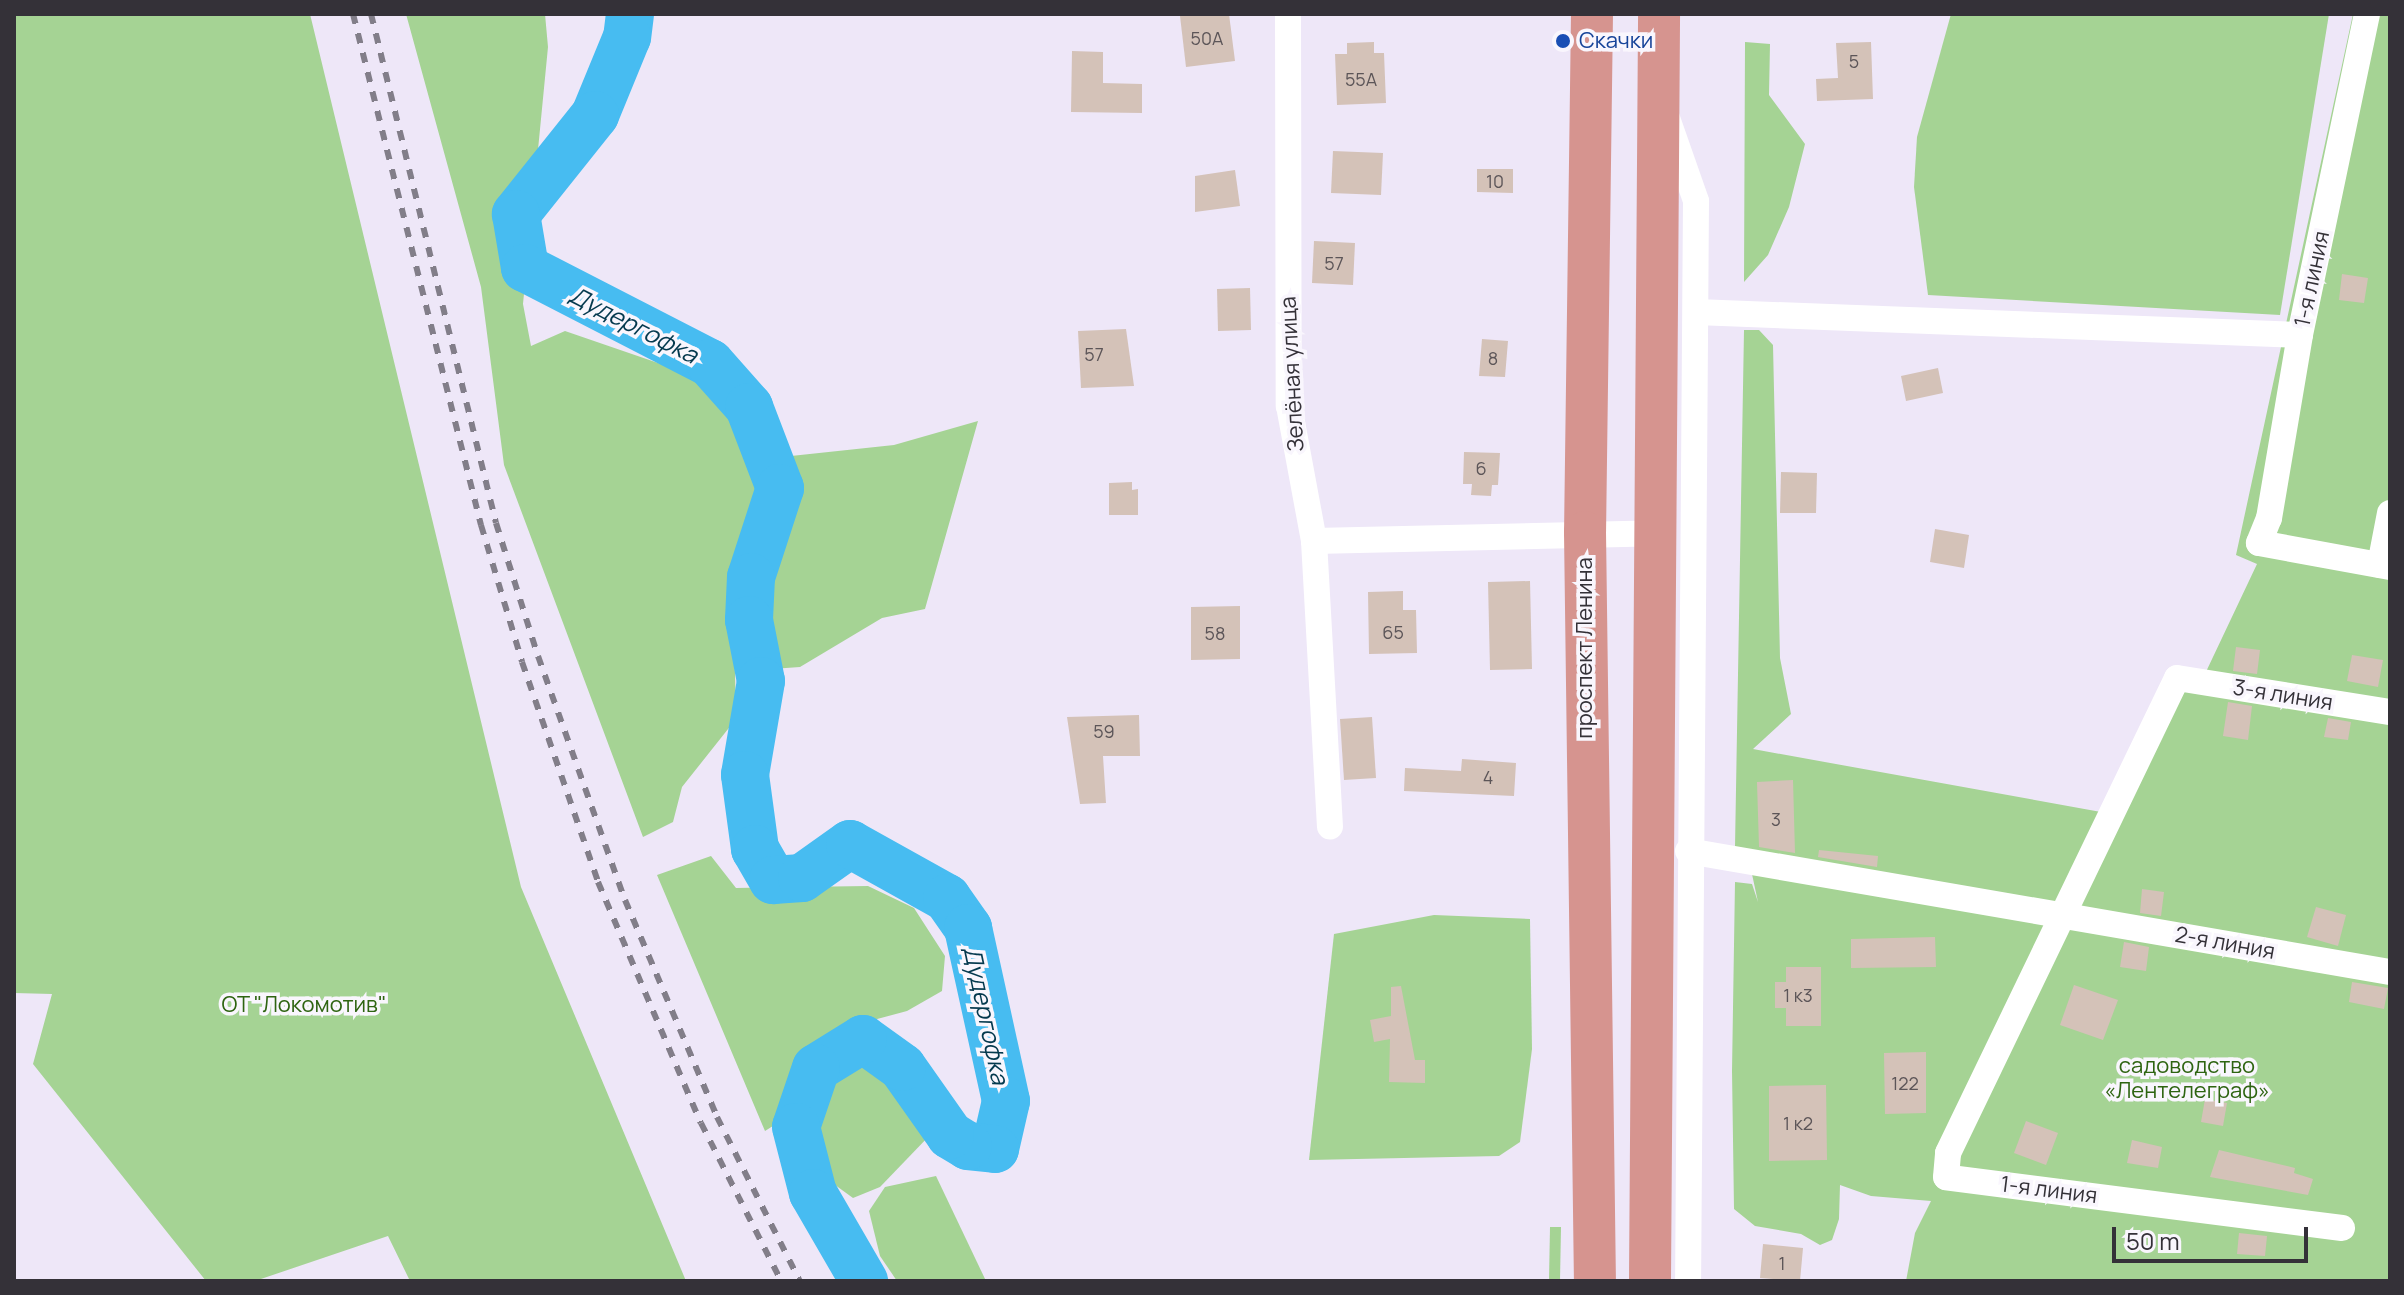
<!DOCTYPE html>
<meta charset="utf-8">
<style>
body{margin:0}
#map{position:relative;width:2404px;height:1295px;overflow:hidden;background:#eee7f8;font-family:Manrope,sans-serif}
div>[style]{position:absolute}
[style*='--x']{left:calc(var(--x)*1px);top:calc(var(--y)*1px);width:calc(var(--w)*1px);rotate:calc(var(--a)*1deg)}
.green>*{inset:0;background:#a5d394}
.river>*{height:48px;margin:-24px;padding:0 24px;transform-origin:24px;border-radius:24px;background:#47bcf1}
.building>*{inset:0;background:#d4c2b8}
.minor>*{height:26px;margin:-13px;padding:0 13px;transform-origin:13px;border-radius:13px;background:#fff}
.trunk>*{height:42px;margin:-21px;padding:0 21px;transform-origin:21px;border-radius:21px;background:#d6948f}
.rail>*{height:6px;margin-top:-3px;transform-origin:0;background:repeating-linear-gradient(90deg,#827e89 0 10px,transparent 0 20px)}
.dots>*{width:22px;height:22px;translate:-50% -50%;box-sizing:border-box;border:4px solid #f9f6fd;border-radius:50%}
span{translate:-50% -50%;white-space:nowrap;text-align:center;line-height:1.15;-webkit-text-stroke:7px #f9f6fd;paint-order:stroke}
.number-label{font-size:18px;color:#5c5558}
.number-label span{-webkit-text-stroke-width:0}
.transit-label{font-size:22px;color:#164399}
.left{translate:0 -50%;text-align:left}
.street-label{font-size:22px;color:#343138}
.park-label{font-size:22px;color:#2e6411}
.water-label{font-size:24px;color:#04394e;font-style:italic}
.frame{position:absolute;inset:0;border:16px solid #343138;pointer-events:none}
.scale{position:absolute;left:2112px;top:1227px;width:196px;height:36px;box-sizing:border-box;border:4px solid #343138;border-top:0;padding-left:10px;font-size:24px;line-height:28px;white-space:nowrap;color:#343138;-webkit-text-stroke:6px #f9f6fd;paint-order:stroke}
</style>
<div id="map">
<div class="green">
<i style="clip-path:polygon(14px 14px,310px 14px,521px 887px,686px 1281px,410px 1281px,388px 1236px,255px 1281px,206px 1281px,33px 1064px,52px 994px,14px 993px)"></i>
<i style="clip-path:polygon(406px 14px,545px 14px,548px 47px,523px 304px,531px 346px,565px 331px,693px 375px,726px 401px,758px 493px,733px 581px,736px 719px,682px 787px,673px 822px,643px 837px,504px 465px,481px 287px)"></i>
<i style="clip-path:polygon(1951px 14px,2329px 14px,2280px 315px,1928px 295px,1914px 187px,1917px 137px)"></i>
<i style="clip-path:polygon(2353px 14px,2390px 14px,2390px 1281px,1906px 1281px,1915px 1233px,1931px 1201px,1871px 1196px,1840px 1185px,1839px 1219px,1832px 1240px,1820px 1245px,1801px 1234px,1755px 1226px,1734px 1209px,1732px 1071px,1735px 882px,1752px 884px,1758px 902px,1747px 851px,1735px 847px,1744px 330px,1759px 330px,1773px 345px,1780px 658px,1791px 714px,1753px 749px,2101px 812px,2169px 674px,2204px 676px,2257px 564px,2236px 555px)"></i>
<i style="clip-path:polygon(1745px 42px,1770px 44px,1769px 95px,1805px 144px,1789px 207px,1768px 255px,1744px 282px)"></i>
<i style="clip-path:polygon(978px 421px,925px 609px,882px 618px,800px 667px,772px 669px,757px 613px,763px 571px,789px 490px,791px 456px,894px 445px)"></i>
<i style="clip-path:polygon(711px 856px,736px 888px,868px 886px,914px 908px,945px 956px,942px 991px,907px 1011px,866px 1022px,822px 1044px,803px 1069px,784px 1119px,765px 1131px,657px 875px)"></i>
<i style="clip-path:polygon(1434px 915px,1530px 919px,1532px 1049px,1520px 1142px,1499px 1156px,1309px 1160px,1334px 934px)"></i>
<i style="clip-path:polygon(858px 1059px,887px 1072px,931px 1134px,880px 1187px,853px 1198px,820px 1174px,811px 1146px,816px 1105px,835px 1070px)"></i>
<i style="clip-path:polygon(936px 1176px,986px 1281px,897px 1281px,880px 1256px,869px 1211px,885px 1187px)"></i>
<i style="clip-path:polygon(1550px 1227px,1561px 1227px,1560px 1281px,1549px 1281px)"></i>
</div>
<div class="river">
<i style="--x:630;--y:14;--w:23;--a:97"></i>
<i style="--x:627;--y:37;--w:84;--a:112.3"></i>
<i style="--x:595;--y:115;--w:127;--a:128.6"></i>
<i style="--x:516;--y:214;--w:55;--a:80.5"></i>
<i style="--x:525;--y:268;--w:208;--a:27.2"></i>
<i style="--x:710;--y:363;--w:59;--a:48.4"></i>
<i style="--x:749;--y:407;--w:87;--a:69.1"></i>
<i style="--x:780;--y:488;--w:94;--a:108"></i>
<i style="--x:751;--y:577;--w:43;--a:92.7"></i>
<i style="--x:749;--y:620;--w:62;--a:78.9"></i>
<i style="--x:761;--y:681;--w:95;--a:99.7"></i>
<i style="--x:745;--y:775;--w:75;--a:82.3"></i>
<i style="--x:755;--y:849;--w:36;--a:60"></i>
<i style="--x:773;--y:880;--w:29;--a:-4"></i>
<i style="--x:802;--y:878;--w:59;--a:-35.3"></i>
<i style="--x:850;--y:844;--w:111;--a:29.1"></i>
<i style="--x:947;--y:898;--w:37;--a:55"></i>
<i style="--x:968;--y:928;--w:177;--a:77.6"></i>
<i style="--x:1006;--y:1101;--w:49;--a:102.9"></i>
<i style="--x:995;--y:1149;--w:27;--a:-174"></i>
<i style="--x:968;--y:1146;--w:21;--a:-149"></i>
<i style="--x:950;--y:1135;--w:83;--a:-125.2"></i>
<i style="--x:902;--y:1067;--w:48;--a:-144.3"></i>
<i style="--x:863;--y:1039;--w:55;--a:148.3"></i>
<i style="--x:816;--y:1068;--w:62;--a:108.7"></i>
<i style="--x:796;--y:1127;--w:68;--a:75.6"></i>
<i style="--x:813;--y:1193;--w:102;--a:59.9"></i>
</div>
<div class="building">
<i style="clip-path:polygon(1229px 14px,1235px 61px,1186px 67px,1180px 16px)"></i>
<i style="clip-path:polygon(1374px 42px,1374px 53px,1384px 53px,1386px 103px,1337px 105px,1335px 54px,1347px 54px,1347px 43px)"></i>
<i style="clip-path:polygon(1871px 42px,1873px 99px,1817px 101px,1816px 79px,1838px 78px,1836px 43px)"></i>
<i style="clip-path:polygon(1072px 51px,1103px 52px,1103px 83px,1142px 84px,1142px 113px,1071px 112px)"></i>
<i style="clip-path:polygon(1333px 151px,1383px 153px,1381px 195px,1331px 193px)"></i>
<i style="clip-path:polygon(1477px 169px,1513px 169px,1513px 193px,1477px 192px)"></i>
<i style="clip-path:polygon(1235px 170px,1240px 206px,1195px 212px,1195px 176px)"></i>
<i style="clip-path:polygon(1314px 241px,1355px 243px,1353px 285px,1312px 283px)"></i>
<i style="clip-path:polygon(2342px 274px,2368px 278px,2364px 303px,2339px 300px)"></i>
<i style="clip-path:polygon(1250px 288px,1251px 330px,1218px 331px,1217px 289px)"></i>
<i style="clip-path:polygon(1126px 329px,1134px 386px,1081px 388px,1078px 331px)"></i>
<i style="clip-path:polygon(1482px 339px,1508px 341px,1505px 377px,1479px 376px)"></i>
<i style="clip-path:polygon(1938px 368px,1943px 393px,1906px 401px,1901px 376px)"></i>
<i style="clip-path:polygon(1464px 452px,1500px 453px,1498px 485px,1492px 485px,1491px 496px,1471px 495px,1472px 484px,1463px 484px)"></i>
<i style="clip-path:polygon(1781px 472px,1817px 473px,1816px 513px,1780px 513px)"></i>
<i style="clip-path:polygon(1132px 482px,1132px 490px,1138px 489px,1138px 515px,1109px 515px,1109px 483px)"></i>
<i style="clip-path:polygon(1935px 529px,1969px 535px,1964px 568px,1930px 562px)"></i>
<i style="clip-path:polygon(1530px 581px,1532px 669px,1490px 670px,1488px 582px)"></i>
<i style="clip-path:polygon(1403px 591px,1403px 610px,1416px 610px,1417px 653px,1369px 654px,1368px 592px)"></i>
<i style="clip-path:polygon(1240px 606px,1240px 659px,1191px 660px,1191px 607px)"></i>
<i style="clip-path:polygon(2236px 647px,2260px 650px,2257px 674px,2233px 671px)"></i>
<i style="clip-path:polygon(2352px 655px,2383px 660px,2378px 687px,2347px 681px)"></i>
<i style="clip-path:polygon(2228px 702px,2252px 706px,2248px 740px,2223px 736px)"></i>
<i style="clip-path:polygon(1139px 715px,1140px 756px,1103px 756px,1106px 803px,1080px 804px,1067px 717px)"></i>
<i style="clip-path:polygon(1372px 717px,1376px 778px,1344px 780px,1340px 719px)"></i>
<i style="clip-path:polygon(2328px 718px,2351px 722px,2348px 740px,2324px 737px)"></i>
<i style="clip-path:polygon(1462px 759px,1516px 763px,1514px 796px,1404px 791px,1405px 768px,1461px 771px)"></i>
<i style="clip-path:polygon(1793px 780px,1795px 853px,1759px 847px,1757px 782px)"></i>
<i style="clip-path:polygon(1819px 850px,1878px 856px,1877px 867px,1818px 857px)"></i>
<i style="clip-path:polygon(2142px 889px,2164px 892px,2161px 916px,2140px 913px)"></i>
<i style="clip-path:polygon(2316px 907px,2346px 915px,2338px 946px,2307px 937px)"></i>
<i style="clip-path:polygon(1935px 937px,1936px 967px,1851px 968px,1851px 939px)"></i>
<i style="clip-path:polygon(2124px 942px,2149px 947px,2146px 971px,2120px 967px)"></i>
<i style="clip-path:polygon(1786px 967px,1821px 967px,1821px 1026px,1786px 1026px,1786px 1008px,1775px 1008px,1775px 982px,1786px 982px)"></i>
<i style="clip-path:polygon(2352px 982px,2388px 988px,2384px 1009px,2349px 1002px)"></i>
<i style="clip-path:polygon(2074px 985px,2118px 1000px,2103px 1040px,2060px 1025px)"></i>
<i style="clip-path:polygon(1401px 986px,1415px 1060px,1425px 1060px,1425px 1083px,1389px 1082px,1390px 1039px,1374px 1042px,1370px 1020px,1391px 1016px,1391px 987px)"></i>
<i style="clip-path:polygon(1926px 1052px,1926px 1113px,1885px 1114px,1884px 1053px)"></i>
<i style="clip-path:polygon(1826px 1085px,1827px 1160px,1769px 1161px,1769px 1086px)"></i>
<i style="clip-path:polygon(2205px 1099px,2227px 1103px,2223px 1126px,2201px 1122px)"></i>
<i style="clip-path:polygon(2026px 1121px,2058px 1133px,2046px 1165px,2014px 1153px)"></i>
<i style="clip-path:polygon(2132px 1140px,2162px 1147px,2158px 1168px,2127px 1163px)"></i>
<i style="clip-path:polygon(2219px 1150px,2295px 1168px,2294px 1173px,2313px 1179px,2308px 1195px,2210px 1177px)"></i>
<i style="clip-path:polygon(2239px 1233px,2267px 1236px,2265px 1256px,2237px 1254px)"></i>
<i style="clip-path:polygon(1763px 1244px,1803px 1248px,1800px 1281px,1760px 1278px)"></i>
</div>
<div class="minor">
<i style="--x:1288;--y:14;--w:392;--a:89.9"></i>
<i style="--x:1289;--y:406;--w:137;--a:79.5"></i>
<i style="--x:1314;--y:541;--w:286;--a:86.8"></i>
<i style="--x:2367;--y:14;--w:328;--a:101.8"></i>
<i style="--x:2300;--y:335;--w:186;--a:99.6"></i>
<i style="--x:2269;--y:518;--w:27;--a:112"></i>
<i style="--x:2259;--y:543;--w:133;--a:10.4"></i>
<i style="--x:1667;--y:118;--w:88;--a:70.7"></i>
<i style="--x:1696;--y:201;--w:1080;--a:90.42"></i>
<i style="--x:1696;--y:312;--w:604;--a:2.18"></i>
<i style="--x:1314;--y:541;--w:343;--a:-1.3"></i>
<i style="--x:2380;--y:565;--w:53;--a:-79.1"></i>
<i style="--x:1688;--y:851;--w:712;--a:9.78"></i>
<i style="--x:2342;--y:1228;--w:399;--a:-172.7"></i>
<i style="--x:1946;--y:1177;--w:24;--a:-85"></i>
<i style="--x:1948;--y:1153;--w:527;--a:-64.26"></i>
<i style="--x:2177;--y:678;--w:216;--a:9.1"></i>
</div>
<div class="trunk">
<i style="--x:1592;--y:14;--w:518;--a:90.77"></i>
<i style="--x:1585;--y:532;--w:749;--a:89.24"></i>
<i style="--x:1650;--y:1281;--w:1267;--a:-89.59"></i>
</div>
<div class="rail">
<i style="--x:353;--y:14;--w:527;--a:75.94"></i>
<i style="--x:481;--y:525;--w:143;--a:73.3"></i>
<i style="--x:522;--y:662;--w:233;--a:70.9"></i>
<i style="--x:598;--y:882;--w:262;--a:66.9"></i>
<i style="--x:701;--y:1123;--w:177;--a:63.1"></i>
<i style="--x:371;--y:14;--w:524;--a:76.2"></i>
<i style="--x:496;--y:523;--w:139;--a:72.5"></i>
<i style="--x:538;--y:656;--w:259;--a:70.4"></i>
<i style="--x:625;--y:900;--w:236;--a:67"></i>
<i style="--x:717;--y:1117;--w:184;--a:63.2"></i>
</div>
<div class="dots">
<i style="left:1563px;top:41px;background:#1a4fb4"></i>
</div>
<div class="number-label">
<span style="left:1207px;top:38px">50А</span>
<span style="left:1854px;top:61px">5</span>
<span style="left:1361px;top:79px">55А</span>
<span style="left:1495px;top:181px">10</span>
<span style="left:1334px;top:263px">57</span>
<span style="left:1094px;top:354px">57</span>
<span style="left:1493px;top:358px">8</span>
<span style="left:1481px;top:468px">6</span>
<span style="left:1393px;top:632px">65</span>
<span style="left:1215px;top:633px">58</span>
<span style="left:1104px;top:731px">59</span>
<span style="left:1488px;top:777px">4</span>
<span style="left:1776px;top:819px">3</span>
<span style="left:1798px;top:995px">1 к3</span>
<span style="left:1905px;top:1083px">122</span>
<span style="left:1798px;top:1123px">1 к2</span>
<span style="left:1782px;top:1263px">1</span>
</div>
<div class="transit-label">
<span class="left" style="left:1579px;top:41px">Скачки</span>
</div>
<div class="street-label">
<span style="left:2312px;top:279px;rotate:-78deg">1-я линия</span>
<span style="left:1292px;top:374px;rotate:-93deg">Зелёная улица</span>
<span style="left:1585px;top:648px;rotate:-90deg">проспект Ленина</span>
<span style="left:2283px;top:695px;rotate:9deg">3-я линия</span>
<span style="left:2225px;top:943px;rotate:10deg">2-я линия</span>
<span style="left:2049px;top:1190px;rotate:7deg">1-я линия</span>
</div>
<div class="park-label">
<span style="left:304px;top:1005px">ОТ "Локомотив"</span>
<span style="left:2187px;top:1078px">садоводство<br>«Лентелеграф»</span>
</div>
<div class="water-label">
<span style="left:634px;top:324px;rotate:27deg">Дудергофка</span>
<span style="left:987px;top:1015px;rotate:78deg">Дудергофка</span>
</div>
<div class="frame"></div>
<div class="scale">50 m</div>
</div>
